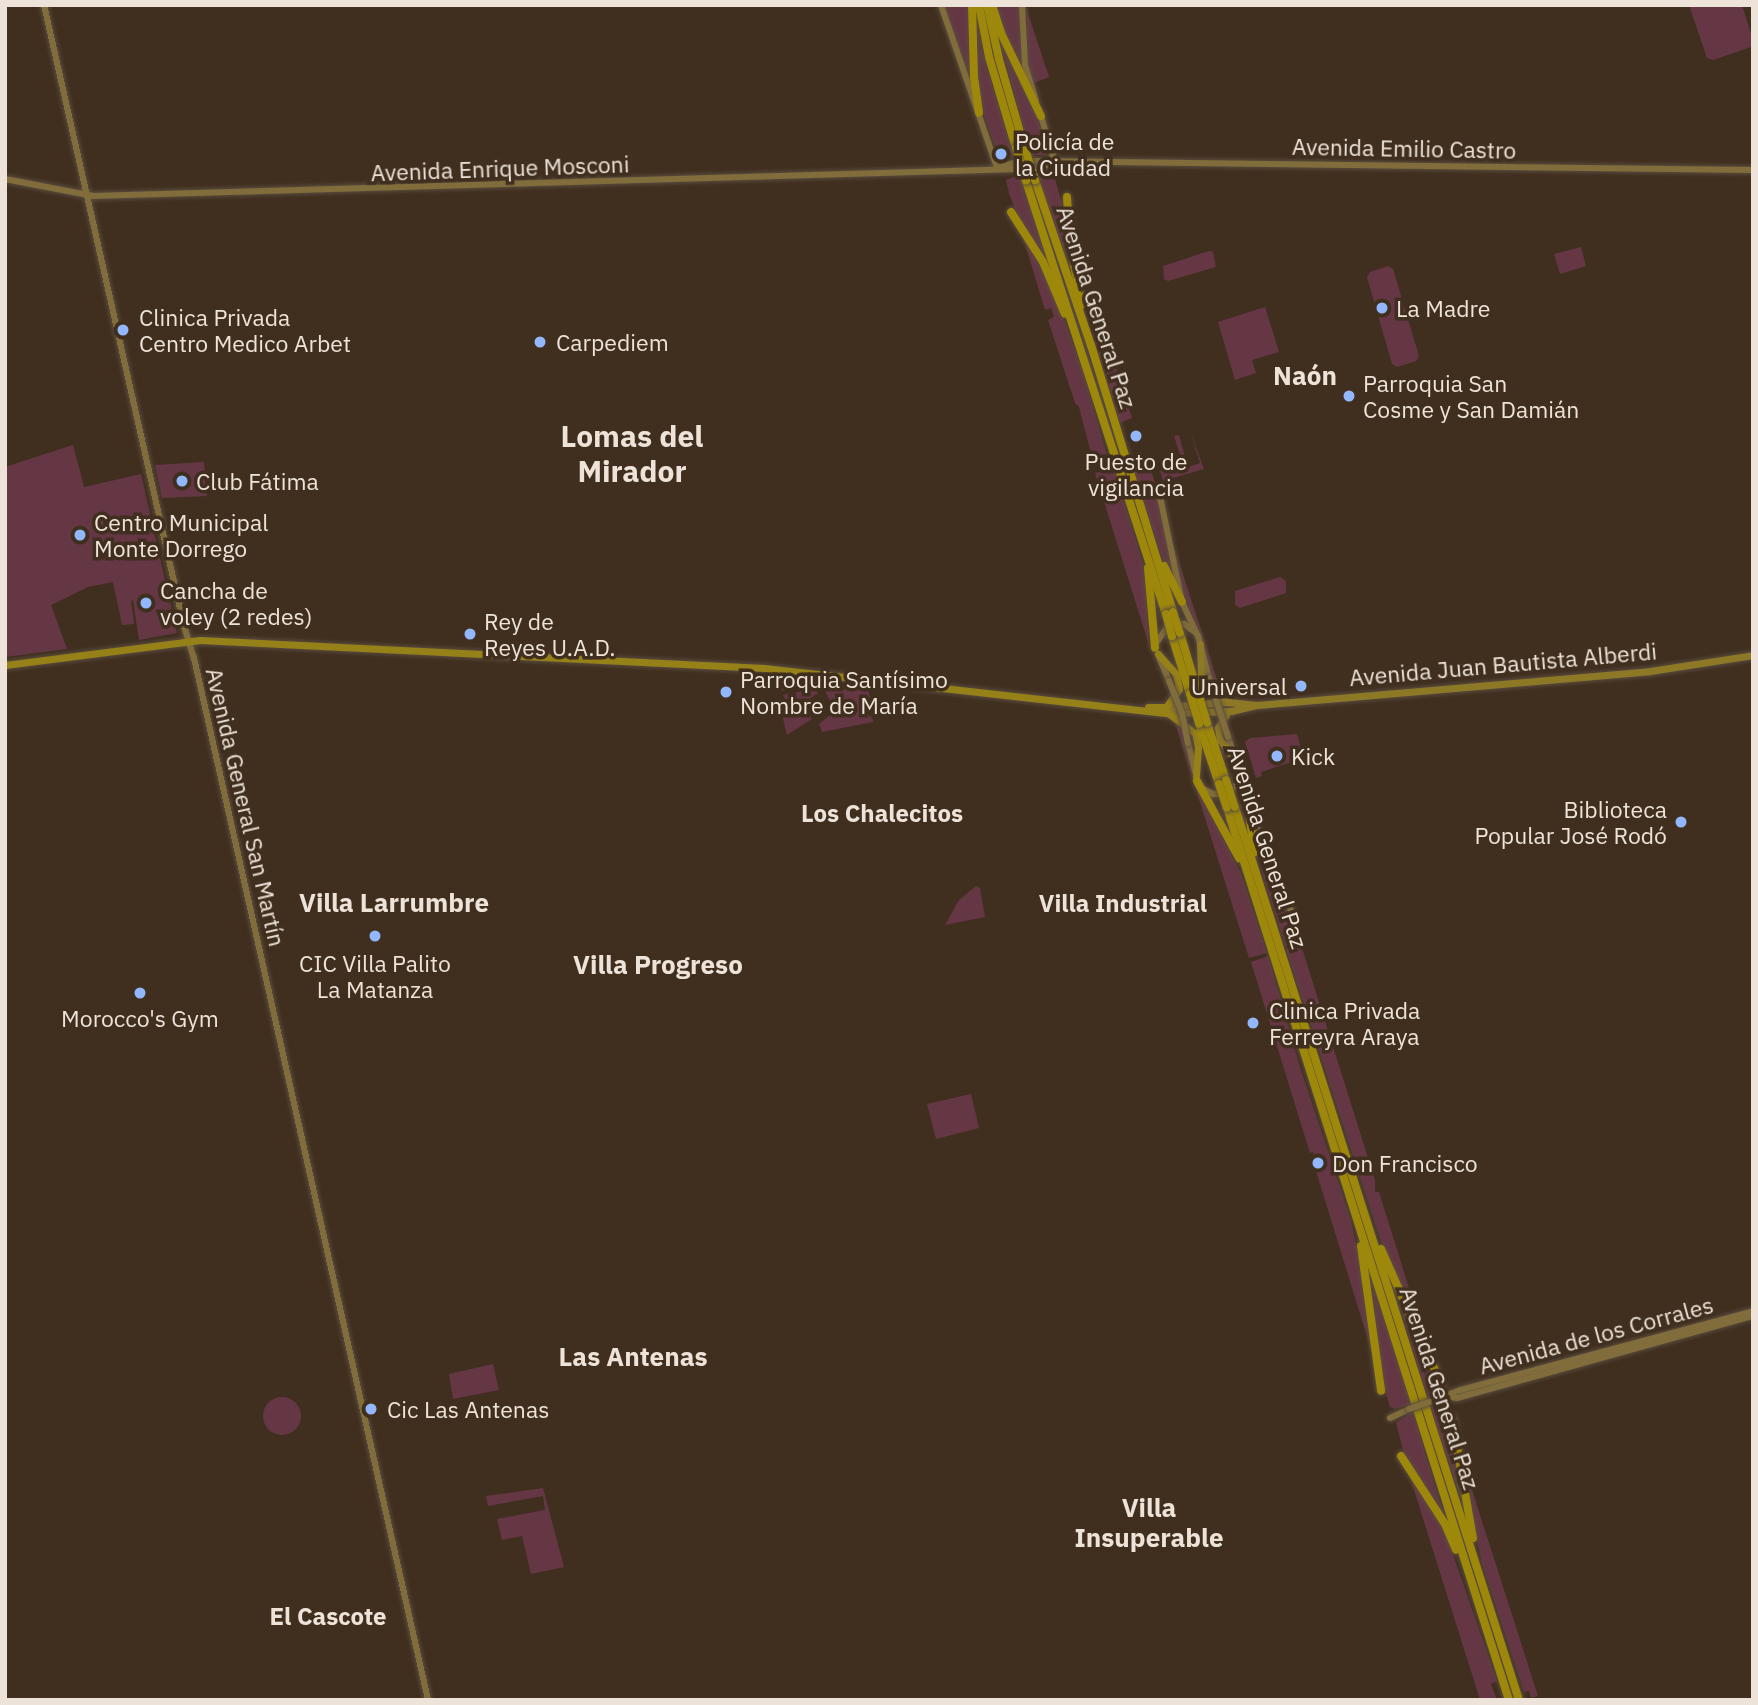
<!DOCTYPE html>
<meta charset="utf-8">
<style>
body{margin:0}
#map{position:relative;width:1758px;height:1705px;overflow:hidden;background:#402f1f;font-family:"IBM Plex Sans",sans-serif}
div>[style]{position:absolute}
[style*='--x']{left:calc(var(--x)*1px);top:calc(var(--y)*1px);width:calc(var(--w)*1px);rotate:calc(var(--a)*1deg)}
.green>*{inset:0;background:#653745}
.round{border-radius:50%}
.roads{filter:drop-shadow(0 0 2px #5a4c3e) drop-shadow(0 0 2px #5a4c3e)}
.secondary>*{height:6px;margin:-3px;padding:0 3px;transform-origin:3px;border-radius:3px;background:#816d3b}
.primary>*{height:7px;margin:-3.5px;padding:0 3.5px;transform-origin:3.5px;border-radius:3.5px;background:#8d7826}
.trunk>*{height:7px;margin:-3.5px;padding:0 3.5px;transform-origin:3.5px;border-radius:3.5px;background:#968018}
.motorway>*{height:8px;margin:-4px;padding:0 4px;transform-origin:4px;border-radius:4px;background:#9e880b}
.bridges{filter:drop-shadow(0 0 2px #5a4c3e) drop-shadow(0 0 2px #5a4c3e)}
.secondary-bridge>*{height:6px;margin:-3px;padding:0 3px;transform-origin:3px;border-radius:3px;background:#816d3b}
.motorway-bridge>*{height:8px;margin:-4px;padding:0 4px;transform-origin:4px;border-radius:4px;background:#9e880b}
.dots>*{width:19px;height:19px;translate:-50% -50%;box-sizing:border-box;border:4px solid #402f1f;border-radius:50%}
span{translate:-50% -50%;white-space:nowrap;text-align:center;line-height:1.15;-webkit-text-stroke:7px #402f1f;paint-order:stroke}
.poi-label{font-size:23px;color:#eee3d9}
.left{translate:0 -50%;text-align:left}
.right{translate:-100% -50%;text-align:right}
.street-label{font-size:23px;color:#eee3d9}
.neighbourhood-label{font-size:24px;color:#eee3d9;font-weight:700}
.quarter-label{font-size:26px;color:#eee3d9;font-weight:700}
.district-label{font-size:30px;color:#eee3d9;font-weight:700}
.frame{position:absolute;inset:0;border:7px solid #eee3d9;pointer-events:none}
</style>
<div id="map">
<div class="green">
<i style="clip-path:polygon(943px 5px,969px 5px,972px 85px)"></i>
<i style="clip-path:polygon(995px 5px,1022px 5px,1027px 80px,1004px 35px)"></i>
<i style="clip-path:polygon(1689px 5px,1742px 5px,1753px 40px,1751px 47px,1713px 60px,1707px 58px)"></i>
<i style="clip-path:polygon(1026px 7px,1049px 77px,1034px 83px,1028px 66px)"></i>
<i style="clip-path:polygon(974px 14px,987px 68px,1014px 157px,998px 155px,979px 100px)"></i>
<i style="clip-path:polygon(995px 24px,1035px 109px,1048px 153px,1046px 155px,1031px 155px)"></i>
<i style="clip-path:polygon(1053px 172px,1065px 214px,1073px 276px,1036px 173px)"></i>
<i style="clip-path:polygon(1020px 174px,1055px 284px,1016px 212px,1009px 193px,1006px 180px)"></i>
<i style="clip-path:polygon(1071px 219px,1080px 251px,1079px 270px,1096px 324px,1105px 333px,1132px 418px,1120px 423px,1087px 314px,1077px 271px)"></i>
<i style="clip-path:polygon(1022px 234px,1051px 283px,1084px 375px,1110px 466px,1099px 470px,1091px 453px,1079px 407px,1075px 403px,1048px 320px,1054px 317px,1051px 308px,1045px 310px)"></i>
<i style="clip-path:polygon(1581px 247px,1586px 266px,1560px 274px,1554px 254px)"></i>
<i style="clip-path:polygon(1209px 251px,1213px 252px,1216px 267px,1168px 281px,1164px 279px,1163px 266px)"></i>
<i style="clip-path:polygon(1388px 266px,1393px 269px,1419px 356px,1416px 361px,1397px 367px,1392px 364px,1367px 277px,1370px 272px)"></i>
<i style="clip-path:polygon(1265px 307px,1279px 352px,1252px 360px,1256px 373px,1235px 380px,1218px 322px)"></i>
<i style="clip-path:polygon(1190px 431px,1204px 469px,1163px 481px,1160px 471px,1183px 464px,1174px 436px,1179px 435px,1188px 467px,1200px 463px)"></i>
<i style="clip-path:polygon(73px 445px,84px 487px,141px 474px,177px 633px,139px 640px,133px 600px,131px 601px,134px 624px,122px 625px,113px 582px,88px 587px,51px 605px,67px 649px,5px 657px,5px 467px)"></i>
<i style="clip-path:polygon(1147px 457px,1158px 493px,1178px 591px,1161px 555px,1132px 464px)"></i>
<i style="clip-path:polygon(204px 462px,207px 496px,162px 498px,155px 465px)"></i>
<i style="clip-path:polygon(1114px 469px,1144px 567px,1149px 645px,1095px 473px)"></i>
<i style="clip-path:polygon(1171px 537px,1221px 692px,1220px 693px,1214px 692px,1199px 632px,1183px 594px)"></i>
<i style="clip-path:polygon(1280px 577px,1286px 581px,1286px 593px,1240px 608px,1235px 605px,1235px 591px)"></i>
<i style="clip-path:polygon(773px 676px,808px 678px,818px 693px,802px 704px,812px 719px,787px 735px,782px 715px,787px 714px,786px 708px,789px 706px,783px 695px,790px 693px,791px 698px,795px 697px,794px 693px,803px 691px,804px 696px,808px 695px,808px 690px,811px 688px,810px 685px,781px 691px,780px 686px,775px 687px)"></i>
<i style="clip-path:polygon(820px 681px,868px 686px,873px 722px,822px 732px,819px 724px,835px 711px)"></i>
<i style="clip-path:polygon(1175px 723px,1182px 725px,1201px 796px,1241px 873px,1267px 953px,1249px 958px)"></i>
<i style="clip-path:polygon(1297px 734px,1304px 758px,1261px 772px,1262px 776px,1256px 778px,1245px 742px,1250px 738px)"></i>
<i style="clip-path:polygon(1254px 829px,1258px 843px,1300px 942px,1286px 947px,1263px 875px)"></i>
<i style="clip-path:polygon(976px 886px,980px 888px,985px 917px,945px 925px,959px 900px)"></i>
<i style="clip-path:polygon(1301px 945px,1375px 1180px,1375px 1192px,1379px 1192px,1429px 1352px,1381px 1242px,1286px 949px)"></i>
<i style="clip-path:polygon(1268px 956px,1300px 1067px,1350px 1218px,1363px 1274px,1374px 1359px,1316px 1171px,1313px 1152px,1310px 1153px,1251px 962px)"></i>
<i style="clip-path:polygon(971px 1094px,979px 1128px,936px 1139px,927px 1104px)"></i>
<i style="clip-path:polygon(1391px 1276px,1436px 1381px,1433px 1382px,1439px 1393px,1435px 1396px,1429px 1398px,1422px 1379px)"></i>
<i style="clip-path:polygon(1372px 1282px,1411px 1404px,1395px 1409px,1390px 1407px,1381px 1377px)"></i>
<i style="clip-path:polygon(493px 1364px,499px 1390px,453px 1399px,449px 1374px)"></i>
<i class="round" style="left:263px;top:1397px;width:38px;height:38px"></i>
<i style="clip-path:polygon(1440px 1406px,1446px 1411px,1450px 1426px,1463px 1505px,1430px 1407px)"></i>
<i style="clip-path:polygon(1413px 1411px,1425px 1453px,1445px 1519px,1404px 1454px,1396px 1423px)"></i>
<i style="clip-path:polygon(1457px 1443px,1538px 1696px,1531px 1698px,1529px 1691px,1524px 1692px,1482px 1564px)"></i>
<i style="clip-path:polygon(1410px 1477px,1442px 1523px,1497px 1681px,1491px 1684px,1497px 1700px,1480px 1700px)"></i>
<i style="clip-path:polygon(543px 1488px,564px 1567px,531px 1574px,522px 1536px,502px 1540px,497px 1519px,545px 1510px,543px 1496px,488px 1506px,486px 1496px)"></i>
</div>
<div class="roads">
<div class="secondary">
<i style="--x:44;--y:5;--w:637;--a:77.3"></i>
<i style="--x:184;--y:626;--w:34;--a:73"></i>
<i style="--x:194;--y:658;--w:1068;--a:77.34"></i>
<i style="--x:941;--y:5;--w:172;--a:71"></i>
<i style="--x:1022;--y:5;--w:60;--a:87.1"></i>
<i style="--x:1025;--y:65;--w:37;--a:73"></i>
<i style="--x:1040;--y:113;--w:52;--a:73.3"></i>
<i style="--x:1033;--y:161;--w:720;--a:0.72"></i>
<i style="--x:997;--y:168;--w:21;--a:-17"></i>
<i style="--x:1035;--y:168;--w:21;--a:-14"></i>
<i style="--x:5;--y:179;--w:90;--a:10.9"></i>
<i style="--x:93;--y:196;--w:926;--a:-1.67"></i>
<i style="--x:1159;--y:492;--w:112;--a:78.2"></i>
<i style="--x:1182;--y:602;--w:38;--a:65"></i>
<i style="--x:1198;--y:636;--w:43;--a:75.3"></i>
<i style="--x:1156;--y:643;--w:24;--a:-54"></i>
<i style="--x:1170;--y:624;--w:14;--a:0"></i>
<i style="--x:1184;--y:624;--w:14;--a:36"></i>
<i style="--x:1159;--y:657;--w:26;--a:67"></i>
<i style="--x:1228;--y:737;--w:63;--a:71.6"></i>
<i style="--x:1188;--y:743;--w:30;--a:76"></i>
<i style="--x:1202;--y:788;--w:13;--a:29"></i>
<i style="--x:1213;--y:794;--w:14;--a:0"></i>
<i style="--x:1227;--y:794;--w:16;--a:-45"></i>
<i style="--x:1238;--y:783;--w:10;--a:-73"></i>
<i style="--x:1252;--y:814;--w:56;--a:71.2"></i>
<i style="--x:1270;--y:867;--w:58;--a:64.3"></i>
<i style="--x:1450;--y:1397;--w:7;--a:8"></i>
<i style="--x:1457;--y:1398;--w:307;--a:-15.5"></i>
<i style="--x:1429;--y:1402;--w:34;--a:-21"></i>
<i style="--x:1461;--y:1390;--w:302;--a:-15.1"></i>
<i style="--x:1390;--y:1418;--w:21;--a:-25"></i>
</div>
<div class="primary">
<i style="--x:1200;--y:644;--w:37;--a:88"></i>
<i style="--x:1201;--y:681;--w:12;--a:59"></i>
<i style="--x:1207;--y:691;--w:24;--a:28"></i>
<i style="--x:1166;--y:707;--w:62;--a:-4.6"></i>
<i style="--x:1228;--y:702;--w:29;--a:6"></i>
<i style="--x:1169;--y:713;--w:62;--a:-1.8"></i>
<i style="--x:1231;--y:711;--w:27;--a:-13"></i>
<i style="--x:1257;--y:705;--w:394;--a:-4.9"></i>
<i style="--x:1650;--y:671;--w:104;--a:-8.8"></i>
<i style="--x:1226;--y:715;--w:15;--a:122"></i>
<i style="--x:1218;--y:728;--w:12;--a:81"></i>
<i style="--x:1220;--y:740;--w:31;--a:52"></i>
</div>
<div class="trunk">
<i style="--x:5;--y:665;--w:197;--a:-7.3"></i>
<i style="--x:200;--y:640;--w:565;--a:2.84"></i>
<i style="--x:764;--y:668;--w:406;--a:6.4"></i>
<i style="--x:1168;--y:713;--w:34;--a:37"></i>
<i style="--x:1195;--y:733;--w:14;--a:78"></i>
<i style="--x:1198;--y:747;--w:29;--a:94"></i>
<i style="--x:1148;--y:707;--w:18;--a:0"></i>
<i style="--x:1166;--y:707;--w:22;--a:-54"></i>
<i style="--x:1179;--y:689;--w:15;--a:-101"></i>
<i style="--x:1176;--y:674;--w:27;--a:-132"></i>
</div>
<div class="motorway">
<i style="--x:972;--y:5;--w:72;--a:88.4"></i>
<i style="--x:974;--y:77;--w:36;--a:82"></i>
<i style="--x:979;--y:5;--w:53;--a:79.1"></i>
<i style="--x:989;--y:57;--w:95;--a:73.5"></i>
<i style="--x:987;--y:5;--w:55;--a:77.5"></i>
<i style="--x:999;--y:59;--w:91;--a:74"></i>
<i style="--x:992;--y:5;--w:29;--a:72"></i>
<i style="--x:1001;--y:33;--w:92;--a:64.3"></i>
<i style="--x:1035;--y:180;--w:174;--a:71.3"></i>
<i style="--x:1091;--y:345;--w:279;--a:72.9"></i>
<i style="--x:1026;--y:181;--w:455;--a:72.1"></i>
<i style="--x:1067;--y:197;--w:48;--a:86.4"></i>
<i style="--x:1070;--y:245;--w:61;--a:78.7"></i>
<i style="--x:1011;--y:212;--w:59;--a:57.4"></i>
<i style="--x:1043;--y:262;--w:56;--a:67.1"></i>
<i style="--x:1164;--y:566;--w:40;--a:63.4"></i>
<i style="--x:1148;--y:568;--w:80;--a:85"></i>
<i style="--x:1180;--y:633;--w:63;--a:73.3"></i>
<i style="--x:1172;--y:636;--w:61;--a:72.8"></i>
<i style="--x:1207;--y:723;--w:60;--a:71.6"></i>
<i style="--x:1199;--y:724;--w:63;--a:71.6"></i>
<i style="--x:1197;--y:781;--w:88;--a:61.4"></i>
<i style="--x:1247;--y:795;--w:58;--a:83.1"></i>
<i style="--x:1235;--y:807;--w:937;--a:72.36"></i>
<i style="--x:1227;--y:808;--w:936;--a:72.46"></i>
<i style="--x:1361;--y:1246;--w:146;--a:82.1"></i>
<i style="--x:1381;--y:1249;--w:148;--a:66"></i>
<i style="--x:1452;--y:1418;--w:122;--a:80.1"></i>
<i style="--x:1401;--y:1456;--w:81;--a:57.1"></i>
<i style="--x:1445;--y:1524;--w:28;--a:67"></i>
</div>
</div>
<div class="bridges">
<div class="secondary-bridge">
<i style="--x:1209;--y:678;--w:62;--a:72.1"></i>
<i style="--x:1169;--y:681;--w:35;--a:68"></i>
<i style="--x:1182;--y:713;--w:31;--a:79"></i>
<i style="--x:1409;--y:1409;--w:21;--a:-19"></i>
</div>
<div class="motorway-bridge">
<i style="--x:1024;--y:146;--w:36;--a:72"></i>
<i style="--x:1016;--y:148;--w:34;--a:73"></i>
<i style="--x:1173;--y:612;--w:22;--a:72"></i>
<i style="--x:1166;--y:614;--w:23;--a:75"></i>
<i style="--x:1198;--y:693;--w:31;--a:73"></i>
<i style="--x:1190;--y:694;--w:31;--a:73"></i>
<i style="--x:1226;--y:780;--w:28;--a:72"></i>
<i style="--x:1219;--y:784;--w:25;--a:72"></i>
</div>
</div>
<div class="dots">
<i style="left:1001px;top:154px;background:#93b7fd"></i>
<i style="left:1382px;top:308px;background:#93b7fd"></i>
<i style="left:123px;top:330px;background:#93b7fd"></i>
<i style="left:540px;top:342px;background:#93b7fd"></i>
<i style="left:1349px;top:396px;background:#93b7fd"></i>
<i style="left:1136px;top:436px;background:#93b7fd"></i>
<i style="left:182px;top:481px;background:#93b7fd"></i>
<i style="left:80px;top:535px;background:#93b7fd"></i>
<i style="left:146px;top:603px;background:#93b7fd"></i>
<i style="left:470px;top:634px;background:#93b7fd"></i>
<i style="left:1301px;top:686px;background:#93b7fd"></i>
<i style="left:726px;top:692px;background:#93b7fd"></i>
<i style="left:1277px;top:756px;background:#93b7fd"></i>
<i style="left:1681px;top:822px;background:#93b7fd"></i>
<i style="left:375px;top:936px;background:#93b7fd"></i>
<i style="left:140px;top:993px;background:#93b7fd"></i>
<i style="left:1253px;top:1023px;background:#93b7fd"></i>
<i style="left:1318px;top:1163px;background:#93b7fd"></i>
<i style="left:371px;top:1409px;background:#93b7fd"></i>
</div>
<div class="poi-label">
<span class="left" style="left:1015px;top:154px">Policía de<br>la Ciudad</span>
<span class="left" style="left:1396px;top:308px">La Madre</span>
<span class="left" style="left:139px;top:330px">Clinica Privada<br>Centro Medico Arbet</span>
<span class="left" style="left:556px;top:342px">Carpediem</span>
<span class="left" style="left:1363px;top:396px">Parroquia San<br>Cosme y San Damián</span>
<span style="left:1136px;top:474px">Puesto de<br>vigilancia</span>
<span class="left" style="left:196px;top:481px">Club Fátima</span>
<span class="left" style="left:94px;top:535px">Centro Municipal<br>Monte Dorrego</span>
<span class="left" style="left:160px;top:603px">Cancha de<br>voley (2 redes)</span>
<span class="left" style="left:484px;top:634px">Rey de<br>Reyes U.A.D.</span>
<span class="left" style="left:740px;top:692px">Parroquia Santísimo<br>Nombre de María</span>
<span class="right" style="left:1287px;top:686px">Universal</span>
<span class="left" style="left:1291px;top:756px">Kick</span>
<span class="right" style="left:1667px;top:822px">Biblioteca<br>Popular José Rodó</span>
<span style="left:375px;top:976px">CIC Villa Palito<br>La Matanza</span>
<span class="left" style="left:1269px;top:1023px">Clinica Privada<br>Ferreyra Araya</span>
<span style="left:140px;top:1018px">Morocco's Gym</span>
<span class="left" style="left:1332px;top:1163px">Don Francisco</span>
<span class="left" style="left:387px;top:1409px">Cic Las Antenas</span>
</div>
<div class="street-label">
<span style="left:1404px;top:148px;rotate:1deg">Avenida Emilio Castro</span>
<span style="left:500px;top:168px;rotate:-2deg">Avenida Enrique Mosconi</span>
<span style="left:1097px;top:307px;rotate:72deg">Avenida General Paz</span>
<span style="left:1503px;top:664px;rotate:-5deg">Avenida Juan Bautista Alberdi</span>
<span style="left:246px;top:807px;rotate:77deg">Avenida General San Martín</span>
<span style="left:1268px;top:847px;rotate:72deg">Avenida General Paz</span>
<span style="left:1596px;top:1335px;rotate:-15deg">Avenida de los Corrales</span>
<span style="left:1440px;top:1388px;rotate:72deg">Avenida General Paz</span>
</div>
<div class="neighbourhood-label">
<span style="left:882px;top:814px">Los Chalecitos</span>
<span style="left:1123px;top:904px">Villa Industrial</span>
<span style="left:328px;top:1617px">El Cascote</span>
</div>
<div class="quarter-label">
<span style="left:1305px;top:376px">Naón</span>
<span style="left:394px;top:903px">Villa Larrumbre</span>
<span style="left:658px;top:965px">Villa Progreso</span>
<span style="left:633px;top:1357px">Las Antenas</span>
<span style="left:1149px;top:1523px">Villa<br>Insuperable</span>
</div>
<div class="district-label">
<span style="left:632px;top:453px">Lomas del<br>Mirador</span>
</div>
<div class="frame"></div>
</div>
